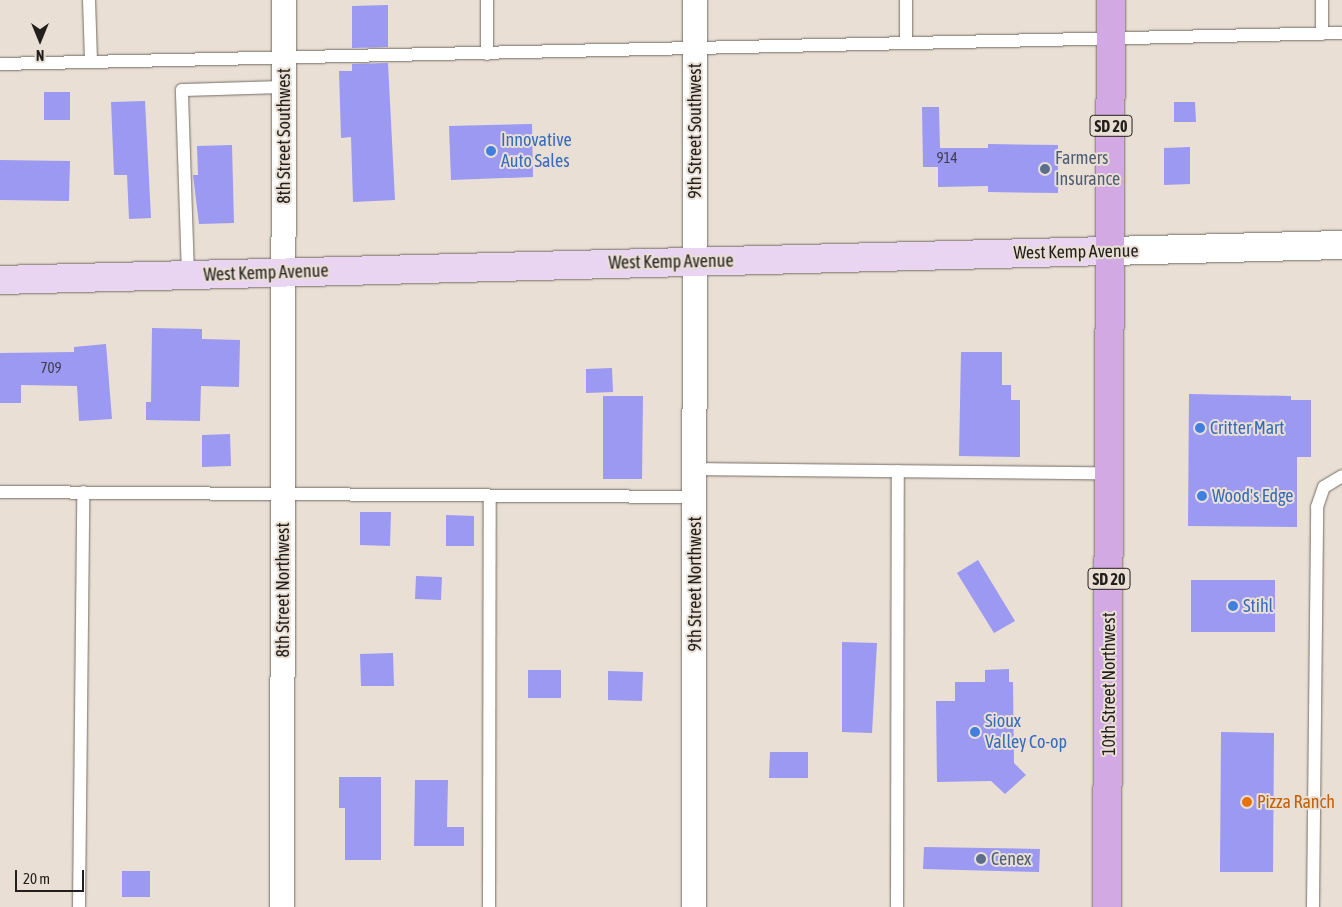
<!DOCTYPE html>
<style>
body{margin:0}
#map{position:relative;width:1342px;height:907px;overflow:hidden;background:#e9dfd5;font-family:"Asap Condensed",sans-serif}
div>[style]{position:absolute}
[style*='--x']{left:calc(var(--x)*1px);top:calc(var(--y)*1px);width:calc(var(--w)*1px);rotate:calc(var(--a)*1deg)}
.building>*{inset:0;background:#9b99f2}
.roads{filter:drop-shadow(0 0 1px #756c63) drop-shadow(0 0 1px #756c63)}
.service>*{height:12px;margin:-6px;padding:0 6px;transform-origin:6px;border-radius:6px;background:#fff}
.minor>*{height:24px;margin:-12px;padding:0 12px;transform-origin:12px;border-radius:12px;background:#fff}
.tertiary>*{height:28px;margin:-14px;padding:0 14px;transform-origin:14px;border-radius:14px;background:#fff}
.secondary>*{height:28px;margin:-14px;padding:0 14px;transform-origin:14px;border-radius:14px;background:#e9d4f1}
.primary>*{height:28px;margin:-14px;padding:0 14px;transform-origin:14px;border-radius:14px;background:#d3a9e3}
.dots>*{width:14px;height:14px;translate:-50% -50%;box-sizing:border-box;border:2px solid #e9dfd5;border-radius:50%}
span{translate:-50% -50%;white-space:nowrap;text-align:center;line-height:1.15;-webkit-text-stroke:4px #e9dfd5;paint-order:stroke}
.number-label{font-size:15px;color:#413e52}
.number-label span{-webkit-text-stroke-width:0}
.shield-label span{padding:1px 4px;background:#e9dfd5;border:1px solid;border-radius:4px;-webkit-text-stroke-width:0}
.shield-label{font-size:16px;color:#231f1c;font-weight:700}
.street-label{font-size:18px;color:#231f1c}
.shop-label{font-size:18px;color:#366cbe}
.left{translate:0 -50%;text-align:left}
.service-label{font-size:18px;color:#4e5e75}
.food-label{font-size:18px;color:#c56008}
.north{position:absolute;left:15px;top:15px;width:50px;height:50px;-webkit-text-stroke:4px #e9dfd5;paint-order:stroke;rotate:180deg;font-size:14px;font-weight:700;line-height:20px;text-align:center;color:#231f1c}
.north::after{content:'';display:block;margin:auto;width:18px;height:22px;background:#231f1c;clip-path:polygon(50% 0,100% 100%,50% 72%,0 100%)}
.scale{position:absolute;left:15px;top:870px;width:69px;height:22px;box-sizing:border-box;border:2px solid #231f1c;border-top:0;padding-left:6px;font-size:15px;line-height:18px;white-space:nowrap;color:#231f1c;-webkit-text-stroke:4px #e9dfd5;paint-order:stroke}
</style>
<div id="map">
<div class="building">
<i style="clip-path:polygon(388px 5px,388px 47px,352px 48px,352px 6px)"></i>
<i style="clip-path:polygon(388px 63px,395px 200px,353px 202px,351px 137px,341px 138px,339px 71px,352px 71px,352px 64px)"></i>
<i style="clip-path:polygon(44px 92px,70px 92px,70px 120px,44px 120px)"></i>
<i style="clip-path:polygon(145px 101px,151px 218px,129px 219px,127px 175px,114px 175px,111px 102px)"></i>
<i style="clip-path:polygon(1174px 102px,1195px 102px,1196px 122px,1174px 122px)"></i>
<i style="clip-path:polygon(922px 107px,939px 107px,940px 148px,988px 148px,988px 144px,1058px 145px,1058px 193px,988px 192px,988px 186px,938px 187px,938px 167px,923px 167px)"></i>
<i style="clip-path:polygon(532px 124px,533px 177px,451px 180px,449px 126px)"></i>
<i style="clip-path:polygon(232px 145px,234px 223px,199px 224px,193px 175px,198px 175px,197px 146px)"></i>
<i style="clip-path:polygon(1190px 147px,1190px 184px,1164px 185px,1164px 148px)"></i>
<i style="clip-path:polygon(0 160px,70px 161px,69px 201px,0 200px)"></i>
<i style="clip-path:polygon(152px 328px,202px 329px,202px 339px,240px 340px,239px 387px,201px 386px,200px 421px,146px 420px,146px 402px,151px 402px)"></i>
<i style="clip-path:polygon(106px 344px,112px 419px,79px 421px,77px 386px,21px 385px,21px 403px,0 403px,0 353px,74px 352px,74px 347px)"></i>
<i style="clip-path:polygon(961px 352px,1002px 352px,1002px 385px,1011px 385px,1011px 400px,1020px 400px,1020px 457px,959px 456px)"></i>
<i style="clip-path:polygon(612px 368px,613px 392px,586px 393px,586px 369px)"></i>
<i style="clip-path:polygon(1189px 394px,1291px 396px,1291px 400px,1311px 400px,1311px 457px,1297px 457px,1297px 527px,1188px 526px)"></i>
<i style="clip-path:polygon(603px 396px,643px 396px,642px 479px,603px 479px)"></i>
<i style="clip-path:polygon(230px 434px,231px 466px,202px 467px,202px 435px)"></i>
<i style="clip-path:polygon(360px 512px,391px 512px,390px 546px,360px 545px)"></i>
<i style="clip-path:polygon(446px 515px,474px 516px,474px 546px,446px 546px)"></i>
<i style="clip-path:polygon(978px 560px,1015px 621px,994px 633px,957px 573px)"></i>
<i style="clip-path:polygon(416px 576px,442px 577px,441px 600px,415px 599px)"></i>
<i style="clip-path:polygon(1191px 580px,1275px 580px,1275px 632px,1191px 632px)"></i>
<i style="clip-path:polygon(842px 642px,877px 643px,872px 733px,842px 732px)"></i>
<i style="clip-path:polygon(393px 653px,394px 686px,361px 686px,360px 654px)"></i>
<i style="clip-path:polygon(1009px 669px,1009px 682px,1013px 682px,1014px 763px,1026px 775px,1005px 794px,991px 781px,937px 782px,936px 701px,955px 701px,955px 682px,985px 682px,985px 670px)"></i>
<i style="clip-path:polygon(528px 670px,561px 670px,561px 698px,528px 698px)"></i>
<i style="clip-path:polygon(608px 671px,643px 672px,642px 701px,608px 700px)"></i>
<i style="clip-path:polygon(1221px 732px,1274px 733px,1273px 872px,1220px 872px)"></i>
<i style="clip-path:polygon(770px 752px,808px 752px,808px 778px,769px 778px)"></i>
<i style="clip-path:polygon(339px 777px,381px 777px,381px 860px,345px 860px,345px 808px,339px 808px)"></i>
<i style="clip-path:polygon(415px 780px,448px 780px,447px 827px,464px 827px,464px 846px,414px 846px)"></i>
<i style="clip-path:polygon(924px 847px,1040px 849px,1039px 872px,923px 869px)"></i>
<i style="clip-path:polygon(122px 871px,150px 871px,150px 897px,122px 897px)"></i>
</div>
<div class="roads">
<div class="service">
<i style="--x:89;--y:0;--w:61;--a:88.1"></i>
<i style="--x:487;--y:0;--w:54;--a:90"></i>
<i style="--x:1322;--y:0;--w:34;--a:90"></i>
<i style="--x:906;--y:40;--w:40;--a:-90"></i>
<i style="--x:0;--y:64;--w:1342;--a:-1.32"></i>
<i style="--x:188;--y:275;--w:185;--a:-91.9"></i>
<i style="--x:182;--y:90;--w:102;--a:-1.7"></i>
<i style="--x:695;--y:469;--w:415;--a:0.6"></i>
<i style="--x:0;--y:492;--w:695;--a:0.41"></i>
<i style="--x:79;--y:907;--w:415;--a:-89.4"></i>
<i style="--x:489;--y:907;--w:411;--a:-89.9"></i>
<i style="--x:897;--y:907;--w:436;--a:-89.9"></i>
<i style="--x:1313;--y:907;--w:400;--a:-89.4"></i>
<i style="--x:1317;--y:507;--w:21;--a:-71"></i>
<i style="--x:1324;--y:487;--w:21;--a:-31"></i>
</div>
<div class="minor">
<i style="--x:282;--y:907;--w:907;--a:-89.87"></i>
<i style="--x:694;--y:907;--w:907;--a:-89.94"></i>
</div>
<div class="tertiary">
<i style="--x:1111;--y:251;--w:231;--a:-1.5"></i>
</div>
<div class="secondary">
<i style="--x:0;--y:280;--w:1111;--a:-1.5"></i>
</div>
<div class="primary">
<i style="--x:1107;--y:907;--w:907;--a:-89.75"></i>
</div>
</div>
<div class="dots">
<i style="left:491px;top:151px;background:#3f7fe0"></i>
<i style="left:1045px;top:169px;background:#5c6f8a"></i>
<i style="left:1200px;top:428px;background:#3f7fe0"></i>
<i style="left:1202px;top:496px;background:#3f7fe0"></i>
<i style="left:1233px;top:606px;background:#3f7fe0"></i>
<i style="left:975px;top:732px;background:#3f7fe0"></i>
<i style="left:1247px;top:802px;background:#e8710a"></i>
<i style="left:981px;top:859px;background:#5c6f8a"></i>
</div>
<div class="number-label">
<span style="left:947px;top:158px">914</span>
<span style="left:51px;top:368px">709</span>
</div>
<div class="shield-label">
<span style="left:1111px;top:126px">SD 20</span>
<span style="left:1109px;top:579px">SD 20</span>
</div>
<div class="street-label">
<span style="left:695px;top:131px;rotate:-90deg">9th Street Southwest</span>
<span style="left:284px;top:136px;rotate:-90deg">8th Street Southwest</span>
<span style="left:1076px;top:252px;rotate:-1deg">West Kemp Avenue</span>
<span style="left:671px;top:262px;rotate:-1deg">West Kemp Avenue</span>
<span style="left:266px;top:273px;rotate:-2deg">West Kemp Avenue</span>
<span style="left:695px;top:584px;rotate:-90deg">9th Street Northwest</span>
<span style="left:283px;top:590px;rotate:-90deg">8th Street Northwest</span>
<span style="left:1109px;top:684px;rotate:-90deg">10th Street Northwest</span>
</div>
<div class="shop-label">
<span class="left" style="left:501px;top:151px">Innovative<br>Auto Sales</span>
<span class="left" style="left:1210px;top:428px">Critter Mart</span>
<span class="left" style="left:1212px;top:496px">Wood's Edge</span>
<span class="left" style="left:1243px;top:606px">Stihl</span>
<span class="left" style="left:985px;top:732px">Sioux<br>Valley Co-op</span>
</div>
<div class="service-label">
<span class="left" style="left:1055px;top:169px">Farmers<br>Insurance</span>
<span class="left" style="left:991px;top:859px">Cenex</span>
</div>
<div class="food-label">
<span class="left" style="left:1257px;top:802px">Pizza Ranch</span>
</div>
<div class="north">N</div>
<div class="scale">20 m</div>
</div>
